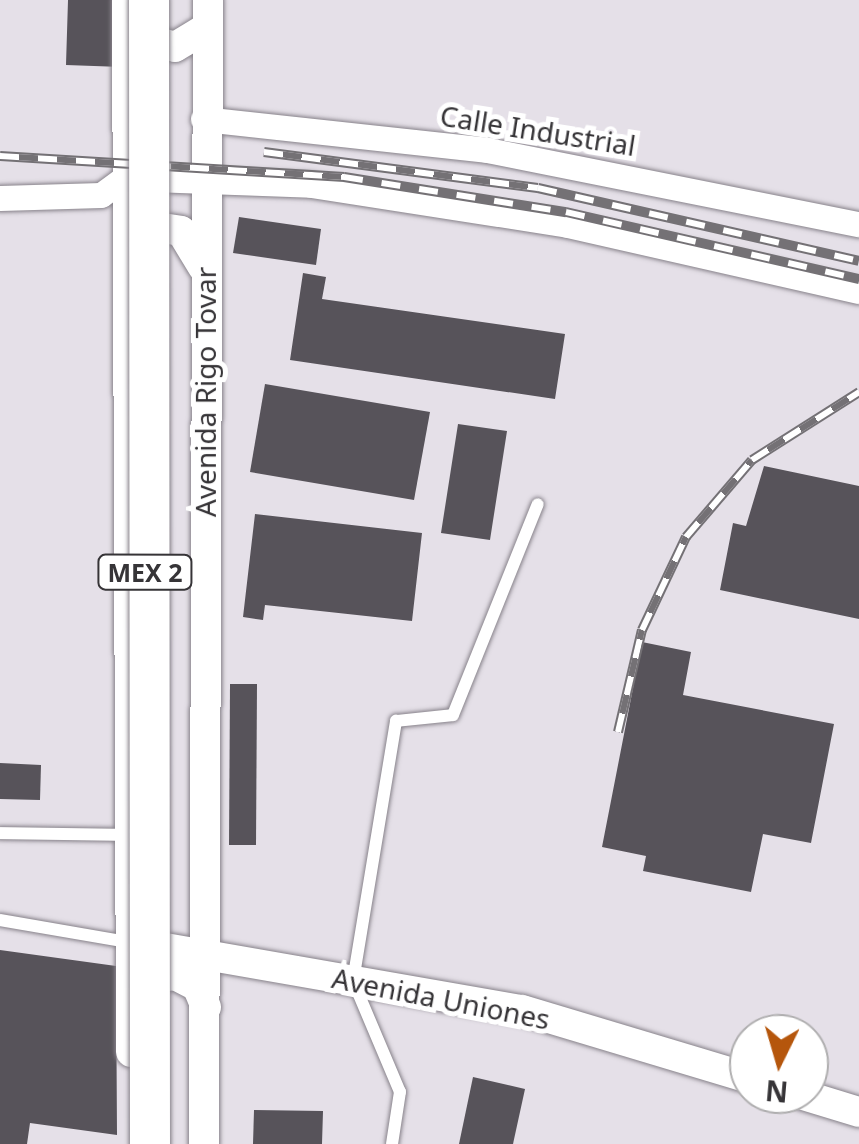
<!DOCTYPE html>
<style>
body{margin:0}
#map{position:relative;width:859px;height:1144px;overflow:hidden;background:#e5e0e8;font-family:"Noto Sans",sans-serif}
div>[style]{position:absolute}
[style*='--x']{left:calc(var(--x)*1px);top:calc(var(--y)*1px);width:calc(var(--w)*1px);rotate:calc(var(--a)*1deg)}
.building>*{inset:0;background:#57535a}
.roads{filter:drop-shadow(0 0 2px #87828a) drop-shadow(0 0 2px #87828a)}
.service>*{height:12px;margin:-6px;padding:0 6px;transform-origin:6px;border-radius:6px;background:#fff}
.minor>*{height:25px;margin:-12.5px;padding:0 12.5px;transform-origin:12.5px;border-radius:12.5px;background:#fff}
.tertiary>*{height:30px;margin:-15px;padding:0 15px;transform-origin:15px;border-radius:15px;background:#fff}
.rail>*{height:10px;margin-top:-5px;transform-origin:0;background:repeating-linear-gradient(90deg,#fff 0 19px,#747175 0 38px);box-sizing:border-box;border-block:2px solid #747175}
.bridges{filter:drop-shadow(0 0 2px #87828a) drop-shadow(0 0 2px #87828a)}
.trunk-bridge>*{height:40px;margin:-20px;padding:0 20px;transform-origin:20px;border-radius:20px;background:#fff}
span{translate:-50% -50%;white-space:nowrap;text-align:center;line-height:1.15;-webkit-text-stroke:10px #fff;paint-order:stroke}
.shield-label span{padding:2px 8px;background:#fff;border:2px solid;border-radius:8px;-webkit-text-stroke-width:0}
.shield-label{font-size:25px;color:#363437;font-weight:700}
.street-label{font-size:28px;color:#363437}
.north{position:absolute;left:729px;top:1014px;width:100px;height:100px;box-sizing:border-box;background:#fff;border:2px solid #afaeaf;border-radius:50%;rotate:185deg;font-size:28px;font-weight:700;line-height:40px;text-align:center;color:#363437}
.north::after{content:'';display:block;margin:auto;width:35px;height:45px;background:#b5560c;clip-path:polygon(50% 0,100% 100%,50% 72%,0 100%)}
</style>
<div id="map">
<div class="building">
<i style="clip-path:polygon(68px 0,125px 0,122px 67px,66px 65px)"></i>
<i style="clip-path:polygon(239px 217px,321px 229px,316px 265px,233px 253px)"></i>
<i style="clip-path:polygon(303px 273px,326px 277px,322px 299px,565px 334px,555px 399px,290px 360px)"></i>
<i style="clip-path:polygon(265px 384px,430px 412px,414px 500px,250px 472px)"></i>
<i style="clip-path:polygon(458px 424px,507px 431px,490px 540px,441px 533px)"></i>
<i style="clip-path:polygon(764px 466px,859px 486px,859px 619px,720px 590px,733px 523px,746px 526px)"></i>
<i style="clip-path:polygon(255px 514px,422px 533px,412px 621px,265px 605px,263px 620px,243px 617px)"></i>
<i style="clip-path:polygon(642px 642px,691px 652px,683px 695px,834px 724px,811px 843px,763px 834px,751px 892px,643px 871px,646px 856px,602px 847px)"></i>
<i style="clip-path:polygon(230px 684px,257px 684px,256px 845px,229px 845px)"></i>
<i style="clip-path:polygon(0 763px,41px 765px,40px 800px,0 799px)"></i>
<i style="clip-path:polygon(0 950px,116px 966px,117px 1135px,30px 1123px,27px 1144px,0 1144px)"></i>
<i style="clip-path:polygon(473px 1077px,525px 1089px,513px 1144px,459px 1144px)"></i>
<i style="clip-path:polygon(254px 1110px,323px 1111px,322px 1144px,253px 1144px)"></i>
</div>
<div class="roads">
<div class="service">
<i style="--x:0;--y:833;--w:127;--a:0.9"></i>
<i style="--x:0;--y:920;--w:130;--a:9.8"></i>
<i style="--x:392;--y:1144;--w:53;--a:-81.3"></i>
<i style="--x:400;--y:1092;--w:121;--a:-112.9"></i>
<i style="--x:353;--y:981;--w:264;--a:-80.6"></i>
<i style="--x:396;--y:721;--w:57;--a:-6"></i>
<i style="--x:453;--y:715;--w:227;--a:-68.1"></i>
</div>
<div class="minor">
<i style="--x:203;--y:119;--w:286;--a:6.2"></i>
<i style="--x:487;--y:150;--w:379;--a:11.3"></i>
<i style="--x:0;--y:198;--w:101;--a:-1.7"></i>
<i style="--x:101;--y:195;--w:29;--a:-36"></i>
<i style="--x:124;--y:178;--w:187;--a:2.1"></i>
<i style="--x:311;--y:185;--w:260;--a:8.8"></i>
<i style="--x:568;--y:225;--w:298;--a:12.8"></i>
</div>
<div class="tertiary">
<i style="--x:127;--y:0;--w:1052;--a:89.78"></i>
<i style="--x:138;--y:27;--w:12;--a:70"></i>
<i style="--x:142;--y:38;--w:34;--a:15"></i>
<i style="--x:175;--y:47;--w:37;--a:-31"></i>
<i style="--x:134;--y:238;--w:25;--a:-27"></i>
<i style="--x:156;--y:227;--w:25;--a:9"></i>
<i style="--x:181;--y:231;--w:42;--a:58.6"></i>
<i style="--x:131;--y:942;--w:397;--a:9.9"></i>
<i style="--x:522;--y:1010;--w:237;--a:16.7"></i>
<i style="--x:138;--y:992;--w:19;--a:-47"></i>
<i style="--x:151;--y:978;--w:24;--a:-7"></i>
<i style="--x:175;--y:975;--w:25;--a:27"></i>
<i style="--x:197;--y:986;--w:23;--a:67"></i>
<i style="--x:800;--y:1094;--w:62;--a:17"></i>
<i style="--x:204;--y:1144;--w:1144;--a:-89.8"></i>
</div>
</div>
<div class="rail">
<i style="--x:264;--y:152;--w:276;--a:7.5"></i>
<i style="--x:538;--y:188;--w:329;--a:12.8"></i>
<i style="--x:0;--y:156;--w:345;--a:3.5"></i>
<i style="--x:344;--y:177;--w:225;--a:9"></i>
<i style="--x:566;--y:212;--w:301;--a:12.9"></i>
<i style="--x:618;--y:732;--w:105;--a:-76.8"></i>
<i style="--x:642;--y:630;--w:103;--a:-64.7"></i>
<i style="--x:686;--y:537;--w:101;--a:-49.4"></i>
<i style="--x:752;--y:460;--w:127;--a:-32.4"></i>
</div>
<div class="bridges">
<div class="trunk-bridge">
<i style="--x:149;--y:0;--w:1144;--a:89.95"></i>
</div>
</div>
<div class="shield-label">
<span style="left:145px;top:572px">MEX 2</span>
</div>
<div class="street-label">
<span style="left:538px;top:130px;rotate:9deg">Calle Industrial</span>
<span style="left:205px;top:392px;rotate:-90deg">Avenida Rigo Tovar</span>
<span style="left:441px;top:998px;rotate:11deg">Avenida Uniones</span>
</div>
<div class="north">N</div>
</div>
